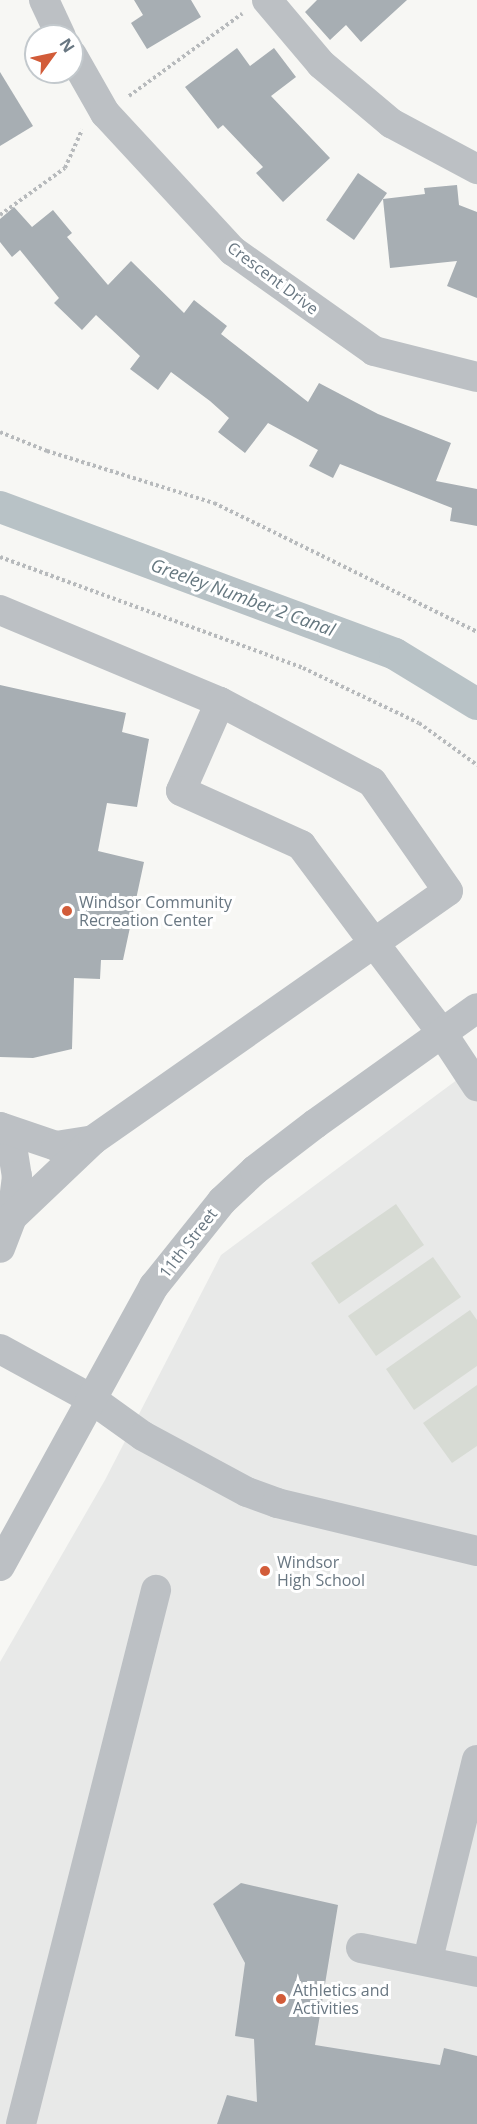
<!DOCTYPE html>
<style>
body{margin:0}
#map{position:relative;width:477px;height:2124px;overflow:hidden;background:#f7f7f4;font-family:"Open Sans",sans-serif}
div>[style]{position:absolute}
[style*='--x']{left:calc(var(--x)*1px);top:calc(var(--y)*1px);width:calc(var(--w)*1px);rotate:calc(var(--a)*1deg)}
.built>*{inset:0;background:#e8e9e8}
.green>*{inset:0;background:#d7dbd4}
.canal>*{height:32px;margin:-16px;padding:0 16px;transform-origin:16px;border-radius:16px;background:#b8c2c6}
.building>*{inset:0;background:#a7aeb3}
.path>*{height:4px;margin-top:-2px;transform-origin:0;background:repeating-linear-gradient(90deg,#b7babc 0 3px,transparent 0 6px)}
.minor>*{height:30px;margin:-15px;padding:0 15px;transform-origin:15px;border-radius:15px;background:#bcc0c4}
.dots>*{width:16px;height:16px;translate:-50% -50%;box-sizing:border-box;border:3px solid #fff;border-radius:50%}
span{translate:-50% -50%;white-space:nowrap;text-align:center;line-height:1.15;-webkit-text-stroke:6px #fff;paint-order:stroke}
.street-label{font-size:16px;color:#697782}
.poi-label{font-size:16px;color:#697782}
.left{translate:0 -50%;text-align:left}
.water-label{font-size:18px;color:#65777f;font-style:italic}
.north{position:absolute;left:24px;top:24px;width:60px;height:60px;box-sizing:border-box;background:#fff;border:2px solid #c3c9cd;border-radius:50%;rotate:57deg;font-size:16px;font-weight:700;line-height:24px;text-align:center;color:#697782}
.north::after{content:'';display:block;margin:auto;width:21px;height:27px;background:#d25c39;clip-path:polygon(50% 0,100% 100%,50% 72%,0 100%)}
</style>
<div id="map">
<div class="built">
<i style="clip-path:polygon(477px 1065px,477px 2124px,0 2124px,0 1662px,105px 1480px,221px 1255px)"></i>
</div>
<div class="green">
<i style="clip-path:polygon(396px 1204px,424px 1245px,339px 1304px,311px 1263px)"></i>
<i style="clip-path:polygon(433px 1257px,461px 1297px,376px 1356px,348px 1316px)"></i>
<i style="clip-path:polygon(470px 1310px,477px 1320px,477px 1366px,414px 1410px,386px 1369px)"></i>
<i style="clip-path:polygon(477px 1385px,477px 1446px,452px 1463px,423px 1423px)"></i>
</div>
<div class="canal">
<i style="--x:0;--y:507;--w:421;--a:20.4"></i>
<i style="--x:395;--y:654;--w:96;--a:31.4"></i>
</div>
<div class="building">
<i style="clip-path:polygon(134px 0,191px 0,201px 17px,147px 49px,131px 23px,143px 15px)"></i>
<i style="clip-path:polygon(317px 0,407px 0,361px 42px,346px 25px,330px 40px,305px 12px)"></i>
<i style="clip-path:polygon(237px 48px,250px 66px,274px 48px,296px 77px,271px 96px,330px 158px,283px 202px,256px 173px,263px 167px,223px 125px,218px 129px,185px 87px)"></i>
<i style="clip-path:polygon(0 72px,33px 126px,0 146px)"></i>
<i style="clip-path:polygon(358px 173px,387px 193px,354px 240px,326px 220px)"></i>
<i style="clip-path:polygon(457px 185px,459px 205px,477px 212px,477px 298px,447px 286px,457px 261px,390px 268px,383px 199px,425px 194px,424px 188px)"></i>
<i style="clip-path:polygon(14px 207px,32px 227px,53px 210px,72px 233px,67px 237px,108px 285px,131px 261px,184px 313px,194px 300px,227px 326px,221px 334px,308px 402px,319px 383px,378px 414px,451px 443px,436px 481px,477px 489px,477px 526px,450px 521px,452px 508px,340px 464px,333px 478px,309px 466px,318px 450px,268px 423px,245px 453px,218px 432px,229px 418px,210px 401px,171px 372px,158px 390px,130px 369px,140px 356px,96px 315px,82px 330px,54px 303px,59px 298px,20px 250px,12px 257px,0 242px,0 219px)"></i>
<i style="clip-path:polygon(0 685px,126px 713px,122px 732px,149px 739px,137px 807px,107px 803px,98px 851px,144px 862px,123px 960px,101px 960px,100px 979px,74px 978px,72px 1049px,33px 1058px,0 1057px)"></i>
<i style="clip-path:polygon(241px 1883px,338px 1905px,315px 2045px,440px 2065px,444px 2048px,477px 2056px,477px 2124px,217px 2124px,227px 2095px,257px 2102px,254px 2039px,235px 2036px,245px 1963px,213px 1904px)"></i>
</div>
<div class="path">
<i style="--x:129;--y:96;--w:140;--a:-36"></i>
<i style="--x:0;--y:215;--w:80;--a:-35.9"></i>
<i style="--x:65;--y:168;--w:42;--a:-65.9"></i>
<i style="--x:0;--y:432;--w:51;--a:22"></i>
<i style="--x:47;--y:451;--w:175;--a:17.3"></i>
<i style="--x:214;--y:503;--w:293;--a:26.1"></i>
<i style="--x:0;--y:557;--w:323;--a:20.1"></i>
<i style="--x:303;--y:668;--w:128;--a:25.4"></i>
<i style="--x:419;--y:723;--w:72;--a:35.9"></i>
</div>
<div class="minor">
<i style="--x:44;--y:0;--w:40;--a:65"></i>
<i style="--x:267;--y:0;--w:84;--a:49.8"></i>
<i style="--x:321;--y:64;--w:92;--a:40.1"></i>
<i style="--x:391;--y:123;--w:98;--a:28.1"></i>
<i style="--x:72;--y:55;--w:67;--a:60.4"></i>
<i style="--x:105;--y:113;--w:188;--a:47.2"></i>
<i style="--x:233;--y:251;--w:173;--a:35.3"></i>
<i style="--x:374;--y:351;--w:106;--a:14.2"></i>
<i style="--x:0;--y:610;--w:238;--a:22.7"></i>
<i style="--x:0;--y:1127;--w:28;--a:63"></i>
<i style="--x:13;--y:1152;--w:24;--a:81"></i>
<i style="--x:17;--y:1176;--w:41;--a:97"></i>
<i style="--x:12;--y:1217;--w:33;--a:111"></i>
<i style="--x:0;--y:1127;--w:59;--a:18.7"></i>
<i style="--x:56;--y:1146;--w:37;--a:-9"></i>
<i style="--x:12;--y:1217;--w:112;--a:-43.5"></i>
<i style="--x:93;--y:1140;--w:343;--a:-35"></i>
<i style="--x:374;--y:943;--w:90;--a:-35.1"></i>
<i style="--x:448;--y:891;--w:133;--a:-124.9"></i>
<i style="--x:372;--y:782;--w:172;--a:-152.2"></i>
<i style="--x:220;--y:702;--w:97;--a:113.7"></i>
<i style="--x:181;--y:791;--w:132;--a:24.2"></i>
<i style="--x:301;--y:845;--w:122;--a:53.3"></i>
<i style="--x:374;--y:943;--w:113;--a:52.9"></i>
<i style="--x:442;--y:1033;--w:64;--a:56.6"></i>
<i style="--x:0;--y:1349;--w:102;--a:28.6"></i>
<i style="--x:90;--y:1398;--w:65;--a:35.6"></i>
<i style="--x:143;--y:1436;--w:118;--a:28.3"></i>
<i style="--x:247;--y:1492;--w:32;--a:20"></i>
<i style="--x:277;--y:1503;--w:206;--a:13.5"></i>
<i style="--x:0;--y:1566;--w:320;--a:-61.2"></i>
<i style="--x:154;--y:1286;--w:109;--a:-51.3"></i>
<i style="--x:222;--y:1201;--w:45;--a:-43.2"></i>
<i style="--x:255;--y:1170;--w:76;--a:-37.5"></i>
<i style="--x:315;--y:1124;--w:199;--a:-35.6"></i>
<i style="--x:361;--y:1948;--w:118;--a:11.7"></i>
<i style="--x:428;--y:1959;--w:205;--a:-76.2"></i>
<i style="--x:21;--y:2124;--w:551;--a:-75.81"></i>
</div>
<div class="dots">
<i style="left:67px;top:911px;background:#d25c39"></i>
<i style="left:265px;top:1571px;background:#d25c39"></i>
<i style="left:281px;top:1999px;background:#d25c39"></i>
</div>
<div class="street-label">
<span style="left:273px;top:278px;rotate:37deg">Crescent Drive</span>
<span style="left:188px;top:1243px;rotate:-52deg">11th Street</span>
</div>
<div class="poi-label">
<span class="left" style="left:79px;top:911px">Windsor Community<br>Recreation Center</span>
<span class="left" style="left:277px;top:1571px">Windsor<br>High School</span>
<span class="left" style="left:293px;top:1999px">Athletics and<br>Activities</span>
</div>
<div class="water-label">
<span style="left:243px;top:597px;rotate:20deg">Greeley Number 2 Canal</span>
</div>
<div class="north">N</div>
</div>
